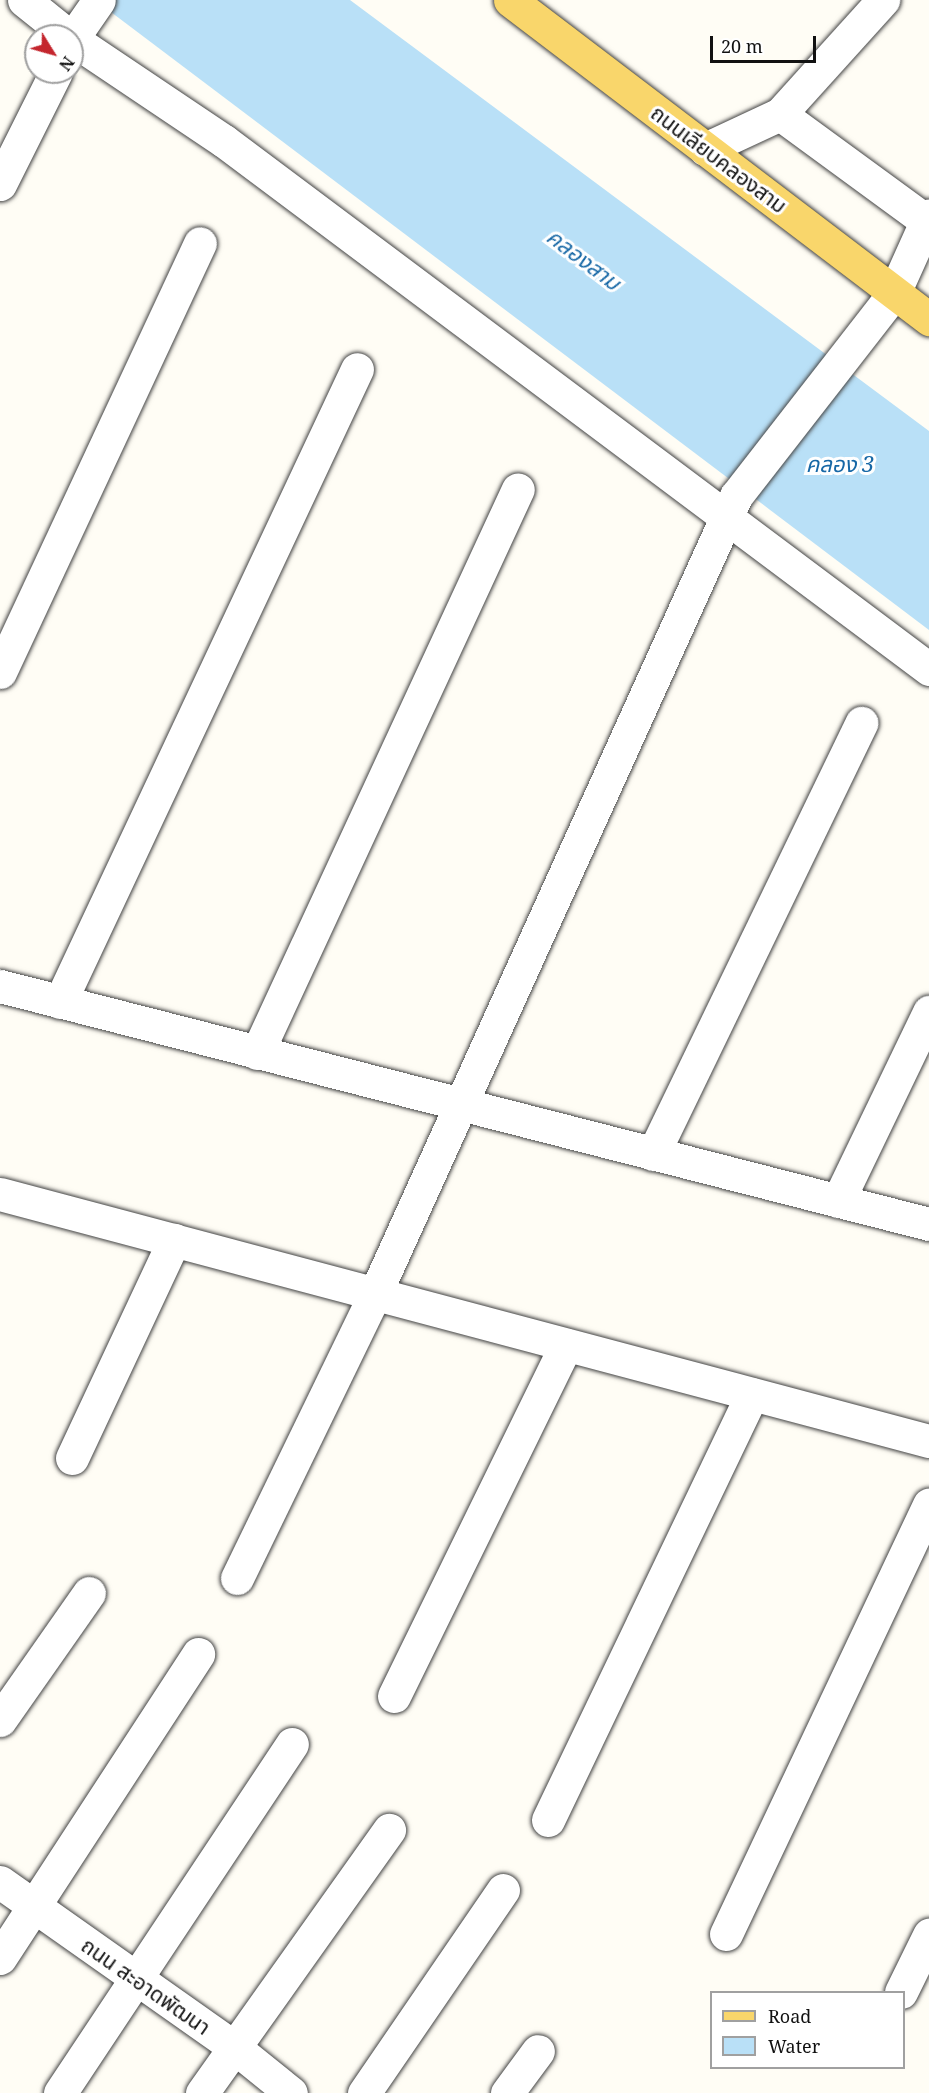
<!DOCTYPE html>
<meta charset="utf-8">
<style>
body{margin:0}
#map{position:relative;width:929px;height:2093px;overflow:hidden;background:#fffdf5;font-family:"Noto Serif","Noto Sans Thai",serif}
div>[style]{position:absolute}
[style*='--x']{left:calc(var(--x)*1px);top:calc(var(--y)*1px);width:calc(var(--w)*1px);rotate:calc(var(--a)*1deg)}
.water>*{inset:0;background:#b9e0f7}
.roads{filter:drop-shadow(0 0 2px #444) drop-shadow(0 0 2px #444)}
.minor>*{height:33px;margin:-16.5px;padding:0 16.5px;transform-origin:16.5px;border-radius:16.5px;background:#fff}
.major>*{height:33px;margin:-16.5px;padding:0 16.5px;transform-origin:16.5px;border-radius:16.5px;background:#f9d66b}
span{translate:-50% -50%;white-space:nowrap;text-align:center;line-height:1.15;-webkit-text-stroke:6px #fff;paint-order:stroke}
.street-label{font-size:21px;color:#111}
.water-label{font-size:22px;color:#1768a6;font-style:italic}
.legend{position:absolute;left:710px;top:1991px;width:195px;height:78px;box-sizing:border-box;background:#fff;border:2px solid #a0a0a0;margin:0;padding:8px 10px;list-style:none;font-size:18px;color:#111}
.legend li{display:flex;align-items:center;gap:12px;height:30px}
.legend b{width:30px;border:2px solid #a0a0a0}
.north{position:absolute;left:24px;top:24px;width:60px;height:60px;box-sizing:border-box;background:#fff;border:2px solid #a0a0a0;border-radius:50%;rotate:127deg;font-size:16px;font-weight:700;line-height:24px;text-align:center;color:#111}
.north::after{content:'';display:block;margin:auto;width:21px;height:27px;background:#c4262e;clip-path:polygon(50% 0,100% 100%,50% 72%,0 100%)}
.scale{position:absolute;left:710px;top:36px;width:106px;height:27px;box-sizing:border-box;border:3px solid #111;border-top:0;padding-left:8px;font-size:18px;line-height:21px;white-space:nowrap;color:#111;-webkit-text-stroke:4px #fff;paint-order:stroke}
</style>
<div id="map">
<div class="water">
<i style="clip-path:polygon(95px 0,350px 0,929px 431px,929px 630px)"></i>
</div>
<div class="roads">
<div class="minor">
<i style="--x:24;--y:0;--w:58;--a:38.7"></i>
<i style="--x:72;--y:39;--w:183;--a:33.9"></i>
<i style="--x:224;--y:141;--w:881;--a:36.83"></i>
<i style="--x:72;--y:39;--w:47;--a:-55.3"></i>
<i style="--x:780;--y:114;--w:181;--a:36.2"></i>
<i style="--x:705;--y:149;--w:83;--a:-25"></i>
<i style="--x:780;--y:114;--w:154;--a:-47.9"></i>
<i style="--x:0;--y:184;--w:125;--a:-63.4"></i>
<i style="--x:0;--y:672;--w:473;--a:-65"></i>
<i style="--x:0;--y:986;--w:959;--a:14.37"></i>
<i style="--x:60;--y:1002;--w:699;--a:-64.86"></i>
<i style="--x:257;--y:1053;--w:621;--a:-65.17"></i>
<i style="--x:653;--y:1154;--w:479;--a:-64.2"></i>
<i style="--x:0;--y:1194;--w:961;--a:14.89"></i>
<i style="--x:838;--y:1201;--w:210;--a:-64.3"></i>
<i style="--x:72;--y:1458;--w:241;--a:-64.9"></i>
<i style="--x:237;--y:1578;--w:316;--a:-64.1"></i>
<i style="--x:375;--y:1294;--w:876;--a:-65.66"></i>
<i style="--x:736;--y:496;--w:257;--a:-52.1"></i>
<i style="--x:894;--y:293;--w:85;--a:-65.8"></i>
<i style="--x:394;--y:1696;--w:391;--a:-63.9"></i>
<i style="--x:0;--y:1720;--w:155;--a:-55"></i>
<i style="--x:548;--y:1820;--w:472;--a:-64.4"></i>
<i style="--x:0;--y:1882;--w:286;--a:35.2"></i>
<i style="--x:234;--y:2047;--w:73;--a:38.9"></i>
<i style="--x:726;--y:1934;--w:475;--a:-64.7"></i>
<i style="--x:0;--y:1958;--w:363;--a:-56.9"></i>
<i style="--x:901;--y:1992;--w:64;--a:-63.8"></i>
<i style="--x:60;--y:2093;--w:419;--a:-56.4"></i>
<i style="--x:202;--y:2093;--w:323;--a:-54.6"></i>
<i style="--x:364;--y:2093;--w:246;--a:-55.6"></i>
<i style="--x:507;--y:2093;--w:52;--a:-53.6"></i>
</div>
<div class="major">
<i style="--x:510;--y:0;--w:527;--a:37.28"></i>
</div>
</div>
<div class="street-label">
<span style="left:719px;top:159px;rotate:37deg">ถนนเลียบคลองสาม</span>
<span style="left:146px;top:1986px;rotate:35deg">ถนน สะอาดพัฒนา</span>
</div>
<div class="water-label">
<span style="left:584px;top:259px;rotate:37deg">คลองสาม</span>
<span style="left:840px;top:464px">คลอง 3</span>
</div>
<ul class="legend">
<li><b style="height:8px;background:#f9d66b"></b>Road</li>
<li><b style="height:16px;background:#b9e0f7"></b>Water</li>
</ul>
<div class="north">N</div>
<div class="scale">20 m</div>
</div>
